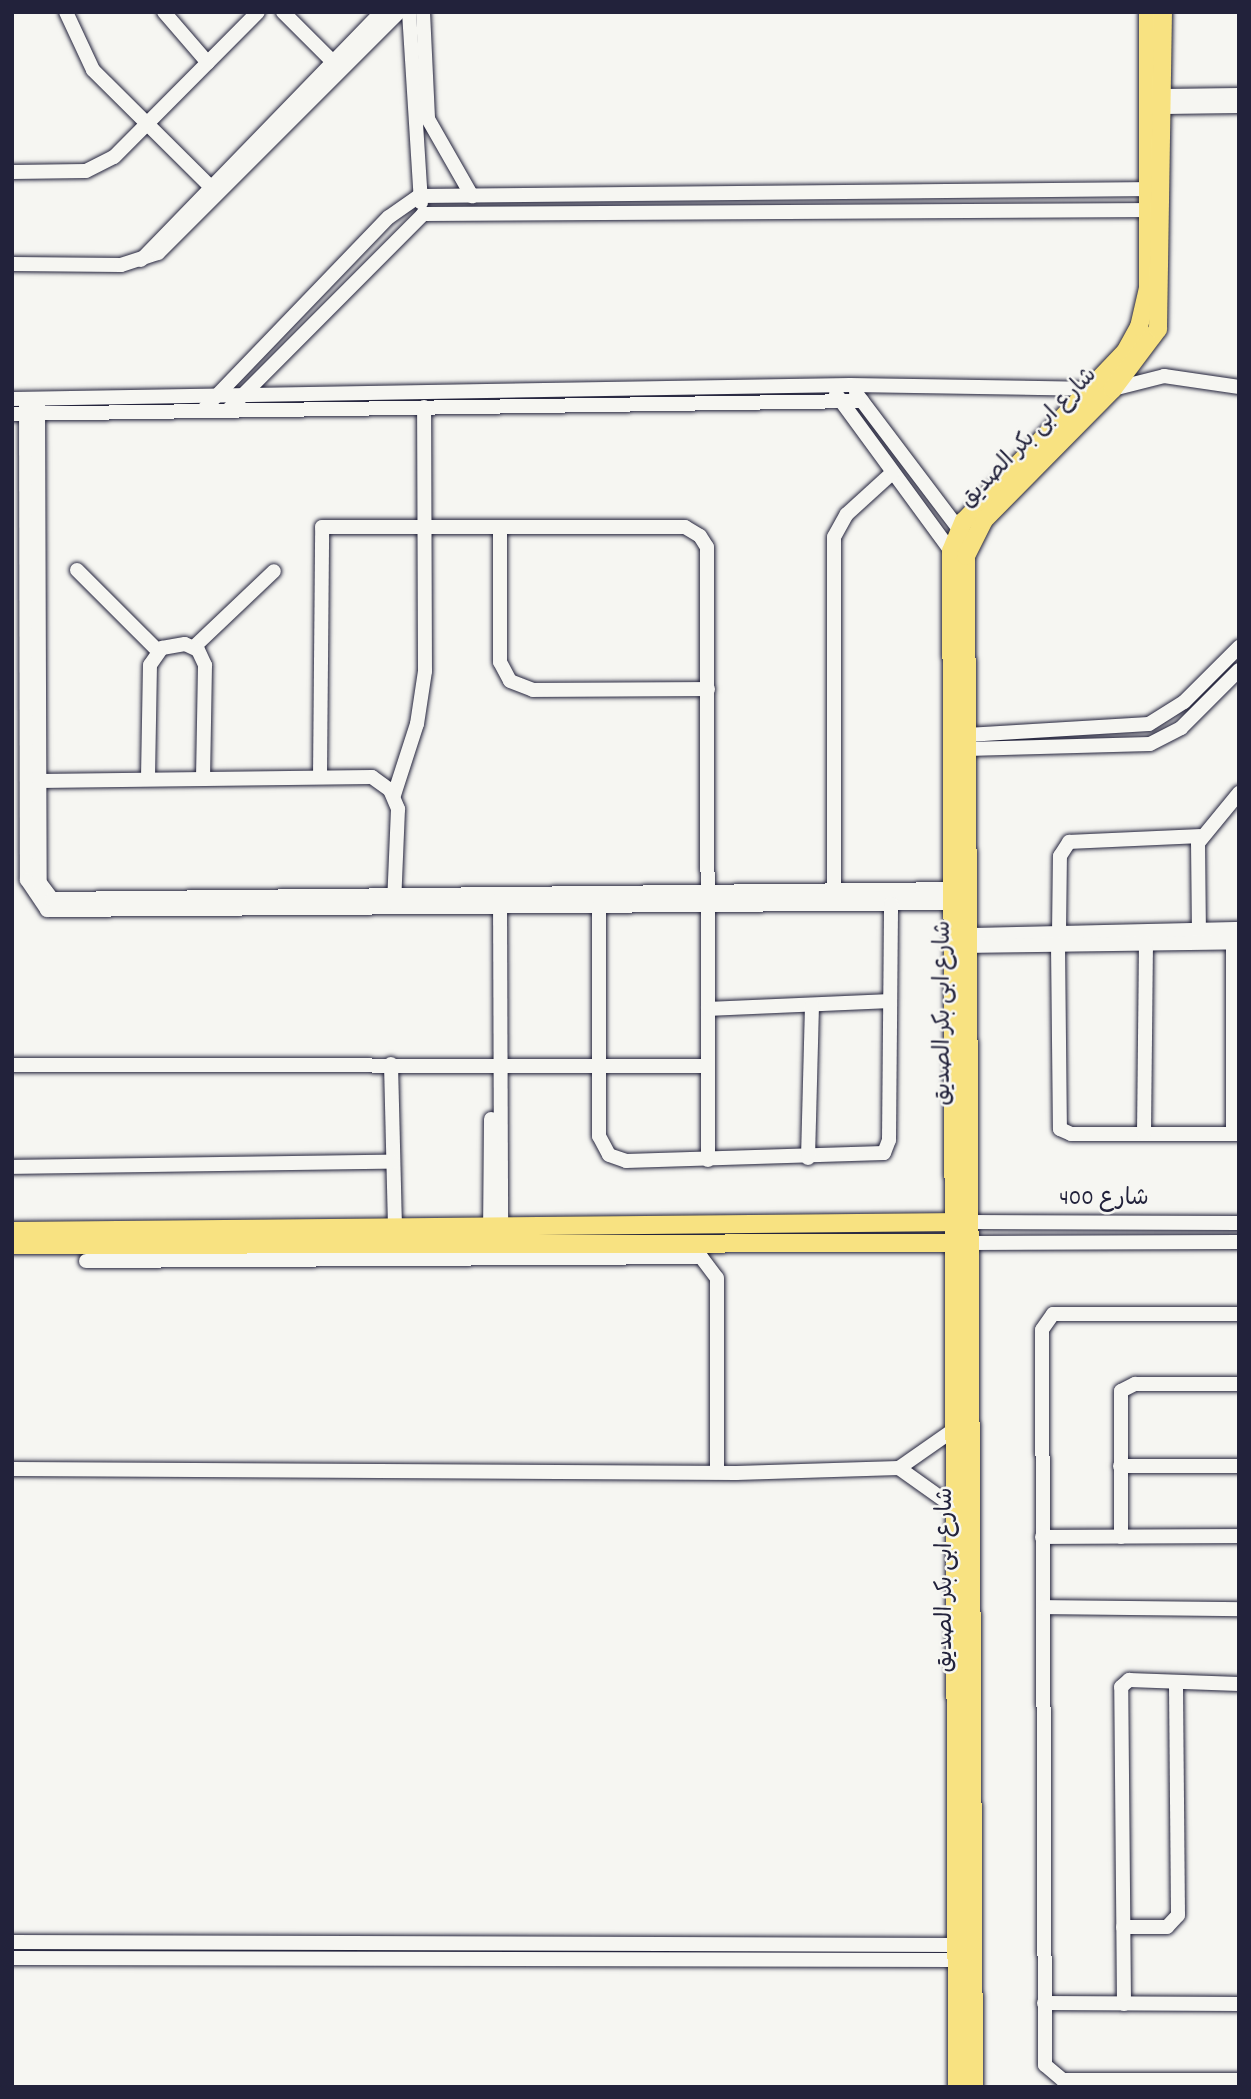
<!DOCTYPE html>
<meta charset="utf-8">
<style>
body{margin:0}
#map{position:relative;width:1251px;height:2099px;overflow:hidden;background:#f6f6f2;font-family:Dekko,"Playpen Sans Arabic",sans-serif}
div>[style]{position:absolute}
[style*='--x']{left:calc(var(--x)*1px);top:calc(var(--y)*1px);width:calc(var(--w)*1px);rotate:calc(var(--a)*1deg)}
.roads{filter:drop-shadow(0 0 2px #22223b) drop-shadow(0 0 2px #22223b)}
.minor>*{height:14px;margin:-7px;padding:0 7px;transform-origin:7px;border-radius:7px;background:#f6f6f2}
.major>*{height:18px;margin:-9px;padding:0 9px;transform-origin:9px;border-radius:9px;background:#f8e281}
span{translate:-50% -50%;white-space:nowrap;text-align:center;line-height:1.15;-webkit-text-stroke:5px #f6f6f2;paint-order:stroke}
.street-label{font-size:23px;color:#22223b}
.frame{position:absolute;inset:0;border:14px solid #22223b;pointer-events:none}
</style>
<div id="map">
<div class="roads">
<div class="minor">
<i style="--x:66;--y:12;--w:64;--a:65"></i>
<i style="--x:93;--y:70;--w:163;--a:44.8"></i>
<i style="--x:164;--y:12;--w:67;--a:49.2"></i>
<i style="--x:283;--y:12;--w:69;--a:45"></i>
<i style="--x:409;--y:12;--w:191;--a:86.4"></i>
<i style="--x:423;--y:12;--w:107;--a:87.3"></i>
<i style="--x:428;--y:119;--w:89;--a:60.3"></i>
<i style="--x:1164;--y:96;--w:75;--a:-0.8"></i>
<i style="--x:1164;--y:107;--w:75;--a:-0.8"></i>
<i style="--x:12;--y:172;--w:74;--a:-0.8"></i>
<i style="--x:86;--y:171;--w:31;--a:-27"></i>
<i style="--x:114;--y:157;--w:204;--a:-45.2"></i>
<i style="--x:141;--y:260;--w:345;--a:-45.9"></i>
<i style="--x:12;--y:264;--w:109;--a:0.5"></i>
<i style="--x:121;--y:265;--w:39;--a:-18"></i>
<i style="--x:158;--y:253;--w:341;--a:-45"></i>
<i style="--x:856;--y:393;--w:171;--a:52.9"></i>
<i style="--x:836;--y:394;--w:195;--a:53.8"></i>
<i style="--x:12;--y:399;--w:838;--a:-0.96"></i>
<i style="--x:850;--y:385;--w:263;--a:0.9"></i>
<i style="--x:1113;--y:389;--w:53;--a:-14.3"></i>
<i style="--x:1164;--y:376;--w:76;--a:8.3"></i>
<i style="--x:26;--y:399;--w:481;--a:89.9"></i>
<i style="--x:27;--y:880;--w:36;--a:56"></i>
<i style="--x:47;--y:910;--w:914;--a:-0.44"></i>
<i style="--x:38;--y:399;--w:484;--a:89.8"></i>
<i style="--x:40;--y:883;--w:20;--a:53"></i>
<i style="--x:52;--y:899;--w:908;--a:-0.63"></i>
<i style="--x:202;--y:411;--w:269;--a:-46.1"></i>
<i style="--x:389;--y:217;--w:37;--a:-35"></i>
<i style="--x:419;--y:196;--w:737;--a:-0.54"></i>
<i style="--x:227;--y:411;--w:278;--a:-45.1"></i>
<i style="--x:423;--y:214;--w:736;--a:-0.31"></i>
<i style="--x:12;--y:414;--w:850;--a:-0.88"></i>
<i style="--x:500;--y:527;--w:135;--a:90"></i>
<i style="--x:500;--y:662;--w:21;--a:62"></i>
<i style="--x:510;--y:681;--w:25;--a:21"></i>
<i style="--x:533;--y:690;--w:175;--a:-0.3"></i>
<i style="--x:77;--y:570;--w:115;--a:45"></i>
<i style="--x:194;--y:647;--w:110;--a:-43.5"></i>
<i style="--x:967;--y:735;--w:182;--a:-3.5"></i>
<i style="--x:1149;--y:724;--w:41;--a:-32.2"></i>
<i style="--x:1184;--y:702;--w:78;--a:-45"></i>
<i style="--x:967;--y:749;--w:183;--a:-1.6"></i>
<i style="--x:1150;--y:744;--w:35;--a:-27"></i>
<i style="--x:1181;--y:728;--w:82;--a:-45"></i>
<i style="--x:320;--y:776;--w:249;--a:-89.5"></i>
<i style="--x:322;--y:527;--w:363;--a:0"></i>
<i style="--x:685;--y:527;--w:17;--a:31"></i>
<i style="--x:700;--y:536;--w:13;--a:58"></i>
<i style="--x:707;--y:547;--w:613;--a:89.91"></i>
<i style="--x:148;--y:778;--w:113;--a:-89"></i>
<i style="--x:150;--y:665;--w:21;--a:-55"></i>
<i style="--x:162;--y:648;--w:23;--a:-10"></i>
<i style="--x:185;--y:644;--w:14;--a:25"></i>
<i style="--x:198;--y:650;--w:17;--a:65"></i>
<i style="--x:205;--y:665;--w:112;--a:91"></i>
<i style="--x:39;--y:781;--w:333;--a:-0.7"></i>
<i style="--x:372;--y:777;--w:22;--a:36"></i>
<i style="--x:390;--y:790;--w:21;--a:67"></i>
<i style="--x:398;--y:809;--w:94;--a:92.4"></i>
<i style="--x:394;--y:795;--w:75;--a:-72.1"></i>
<i style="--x:417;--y:724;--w:54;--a:-81.4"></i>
<i style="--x:425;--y:671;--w:264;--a:-90.2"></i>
<i style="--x:834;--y:890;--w:353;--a:-90"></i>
<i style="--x:834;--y:537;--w:26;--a:-61"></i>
<i style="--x:847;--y:514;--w:61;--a:-42.3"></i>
<i style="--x:500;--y:898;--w:337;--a:89.8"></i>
<i style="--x:599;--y:906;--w:230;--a:90"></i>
<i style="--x:599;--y:1136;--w:21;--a:62"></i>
<i style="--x:609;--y:1155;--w:18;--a:19"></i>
<i style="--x:626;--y:1161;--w:258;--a:-1.8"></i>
<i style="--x:884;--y:1153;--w:14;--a:-69"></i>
<i style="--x:889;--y:1140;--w:236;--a:-89.5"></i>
<i style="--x:1059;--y:933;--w:77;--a:-89.3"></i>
<i style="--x:1060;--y:856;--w:17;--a:-57"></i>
<i style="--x:1069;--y:842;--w:131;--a:-2.6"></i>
<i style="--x:969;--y:935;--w:270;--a:-1.3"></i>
<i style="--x:1199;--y:937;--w:94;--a:-90.6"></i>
<i style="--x:1198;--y:843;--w:65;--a:-50.6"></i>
<i style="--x:1233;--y:942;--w:192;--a:90"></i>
<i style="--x:1058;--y:945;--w:184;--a:89.4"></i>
<i style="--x:1060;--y:1129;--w:12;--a:24"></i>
<i style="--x:1071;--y:1134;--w:168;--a:0"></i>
<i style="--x:969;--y:946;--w:270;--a:-0.8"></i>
<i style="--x:708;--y:1009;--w:182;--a:-2.5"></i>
<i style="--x:391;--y:1064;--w:162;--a:88.6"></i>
<i style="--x:12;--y:1065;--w:696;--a:0.08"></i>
<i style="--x:1144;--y:1134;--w:191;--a:-89.4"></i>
<i style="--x:808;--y:1158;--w:153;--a:-88.5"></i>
<i style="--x:12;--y:1167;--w:381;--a:-0.8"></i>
<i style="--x:970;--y:1222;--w:269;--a:0.2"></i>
<i style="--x:490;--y:1235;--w:116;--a:-89.5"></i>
<i style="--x:970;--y:1243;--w:269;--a:-0.2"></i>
<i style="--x:86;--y:1261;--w:615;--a:-0.37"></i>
<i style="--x:701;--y:1257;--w:26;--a:53"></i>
<i style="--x:717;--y:1278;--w:191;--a:90"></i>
<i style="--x:1239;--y:1314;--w:186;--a:180"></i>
<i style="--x:1053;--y:1314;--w:19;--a:125"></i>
<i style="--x:1042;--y:1330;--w:735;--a:89.77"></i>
<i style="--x:1045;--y:2065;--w:23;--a:40"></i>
<i style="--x:1063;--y:2080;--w:176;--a:0"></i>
<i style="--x:1120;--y:1466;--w:119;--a:0"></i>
<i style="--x:899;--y:1468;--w:69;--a:35.5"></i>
<i style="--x:12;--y:1469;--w:724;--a:0.32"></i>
<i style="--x:736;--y:1473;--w:163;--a:-1.8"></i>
<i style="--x:899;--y:1468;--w:68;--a:-34.9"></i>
<i style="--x:1042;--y:1537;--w:197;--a:-0.3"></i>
<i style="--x:1121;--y:1537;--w:146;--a:-90"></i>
<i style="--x:1121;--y:1391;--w:16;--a:-27"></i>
<i style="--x:1135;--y:1384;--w:104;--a:0"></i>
<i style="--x:1043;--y:1607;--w:196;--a:0.6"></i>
<i style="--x:1123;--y:1927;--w:44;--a:0"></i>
<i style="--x:1167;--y:1927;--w:16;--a:-47"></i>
<i style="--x:1178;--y:1915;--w:233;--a:-90.5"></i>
<i style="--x:12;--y:1942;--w:944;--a:0.18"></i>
<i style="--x:12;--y:1958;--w:944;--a:0.12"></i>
<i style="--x:1044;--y:2003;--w:195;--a:0.3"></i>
<i style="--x:1124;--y:2004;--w:317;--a:-90.5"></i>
<i style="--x:1121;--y:1687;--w:11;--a:-41"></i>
<i style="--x:1129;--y:1680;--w:110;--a:2.1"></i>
</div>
<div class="major">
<i style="--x:12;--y:1231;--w:951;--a:-0.54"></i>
<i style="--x:12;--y:1245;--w:952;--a:-0.12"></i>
<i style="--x:957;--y:2087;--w:1536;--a:-90.22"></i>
<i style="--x:951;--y:551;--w:33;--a:-67"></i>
<i style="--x:964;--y:521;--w:233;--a:-46.4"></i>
<i style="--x:1125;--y:352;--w:29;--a:-61"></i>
<i style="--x:1139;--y:327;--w:39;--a:-77"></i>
<i style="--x:1148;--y:289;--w:277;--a:-90"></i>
<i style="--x:974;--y:2087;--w:1531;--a:-90.3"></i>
<i style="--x:966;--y:556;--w:40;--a:-63.4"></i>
<i style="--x:984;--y:520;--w:184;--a:-45.4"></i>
<i style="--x:1113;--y:389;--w:75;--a:-53.1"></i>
<i style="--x:1158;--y:329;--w:317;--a:-89.1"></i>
</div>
</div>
<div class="street-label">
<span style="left:1030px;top:439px;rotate:-46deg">شارع ابى بكر الصديق</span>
<span style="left:945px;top:1013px;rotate:-90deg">شارع ابى بكر الصديق</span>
<span style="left:1104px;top:1200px">شارع 400</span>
<span style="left:947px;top:1580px;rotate:-90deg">شارع ابى بكر الصديق</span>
</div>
<div class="frame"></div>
</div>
